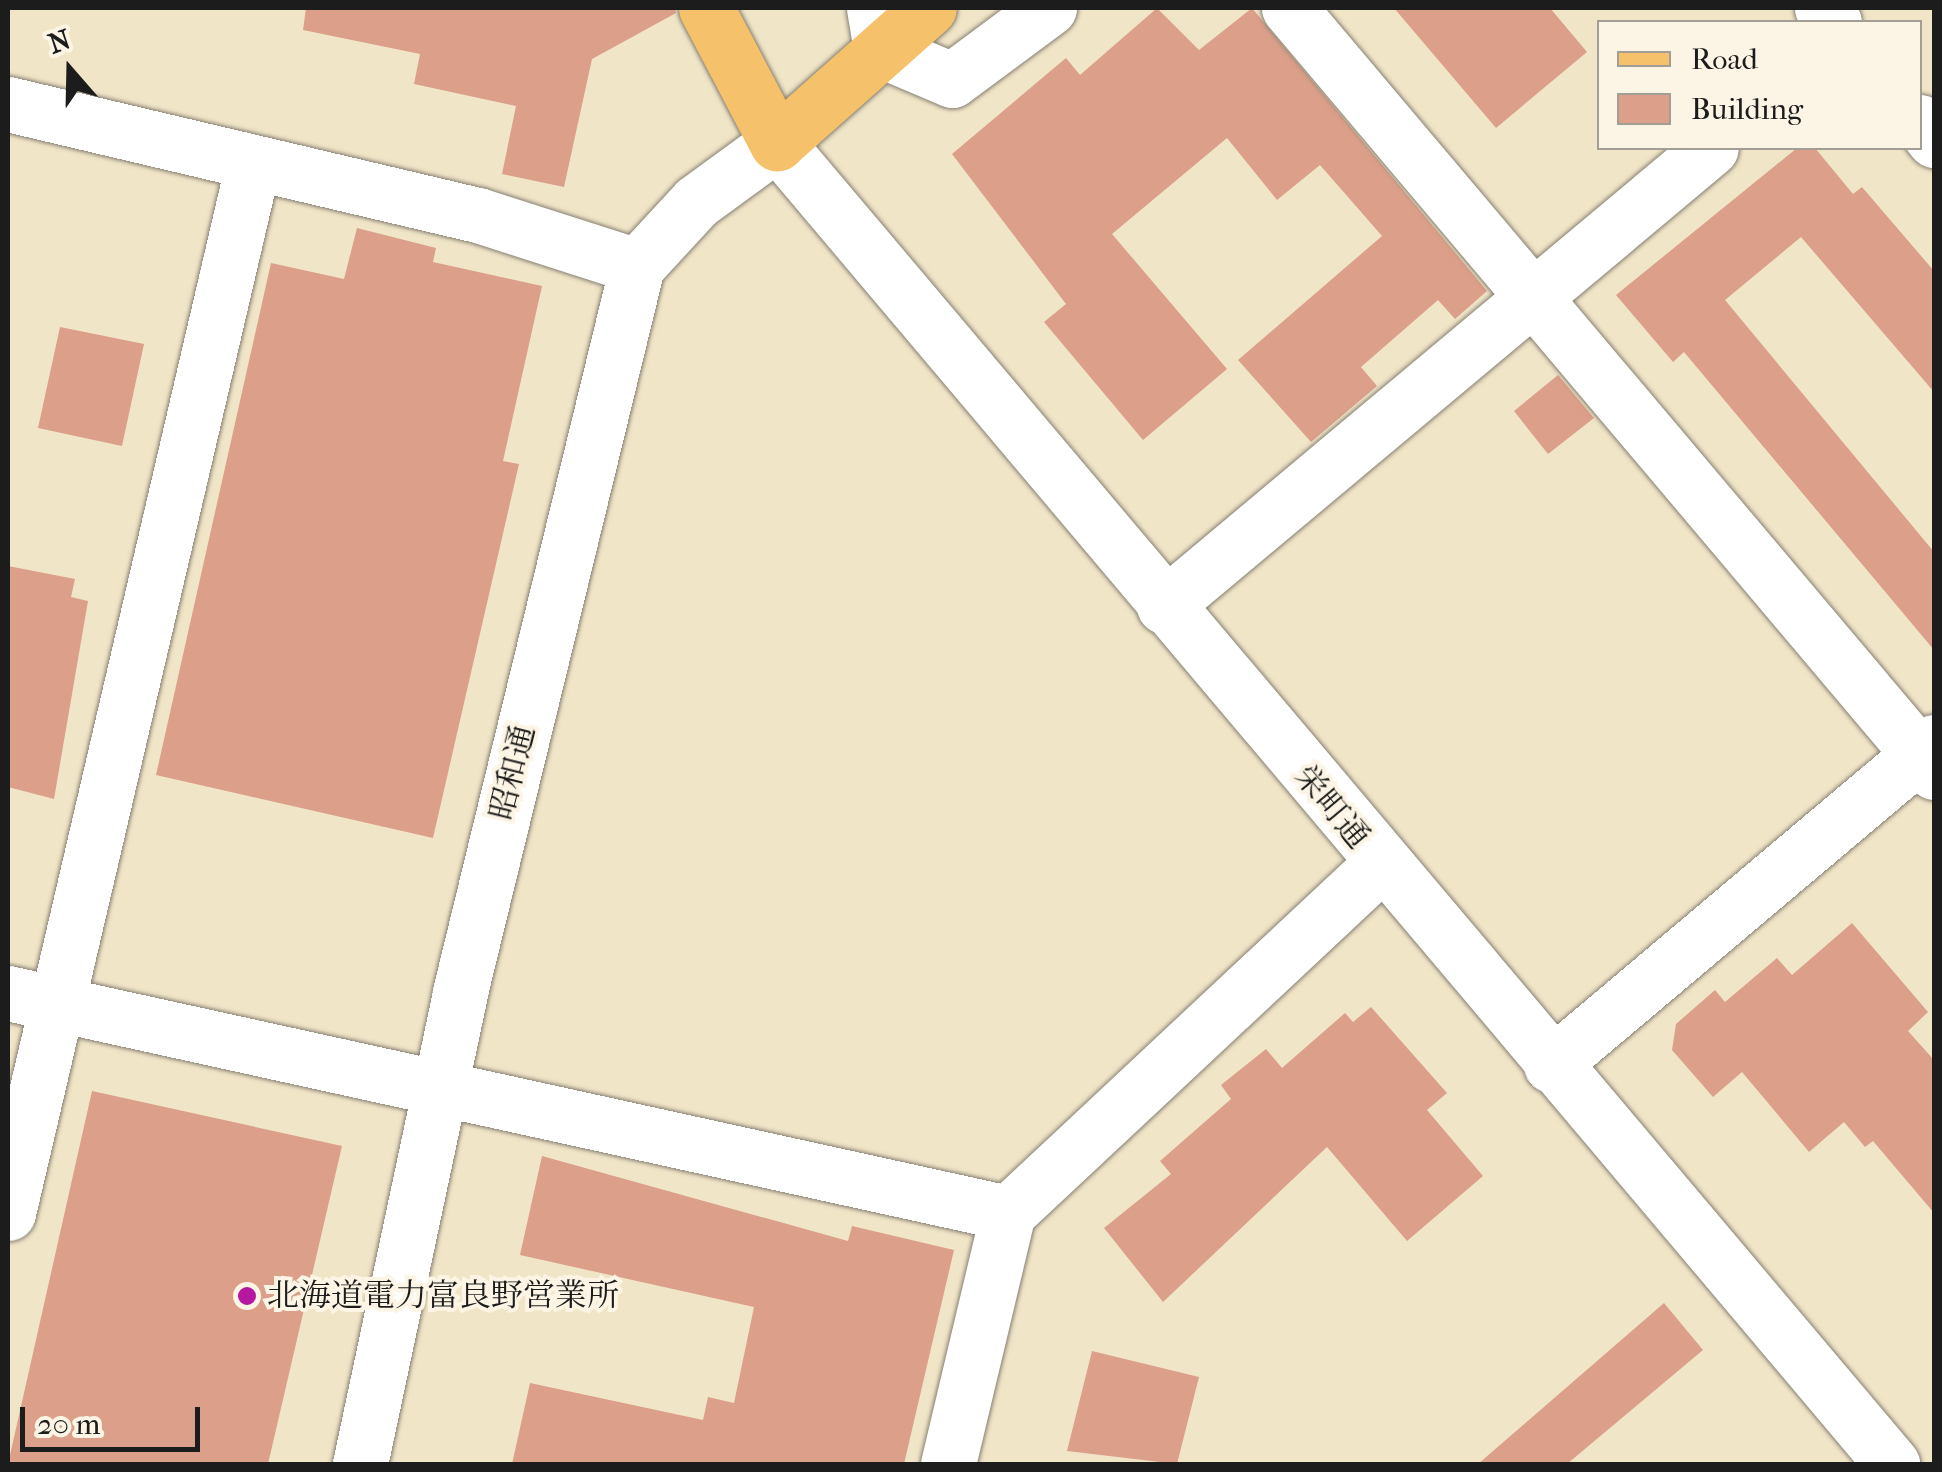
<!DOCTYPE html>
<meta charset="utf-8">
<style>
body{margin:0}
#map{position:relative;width:1942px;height:1472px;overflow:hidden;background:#f1e5c8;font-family:"IM FELL French Canon","Noto Serif JP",serif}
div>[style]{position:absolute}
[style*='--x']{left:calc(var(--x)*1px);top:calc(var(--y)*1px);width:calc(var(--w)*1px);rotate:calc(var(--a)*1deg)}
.building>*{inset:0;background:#db9f8a}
.roads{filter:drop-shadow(0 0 2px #868072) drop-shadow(0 0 2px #868072)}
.minor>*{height:55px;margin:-27.5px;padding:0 27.5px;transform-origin:27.5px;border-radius:27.5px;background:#fff}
.major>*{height:55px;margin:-27.5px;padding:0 27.5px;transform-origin:27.5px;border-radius:27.5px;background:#f5c16b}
.dots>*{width:28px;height:28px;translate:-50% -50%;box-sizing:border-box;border:5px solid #fcf5e5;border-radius:50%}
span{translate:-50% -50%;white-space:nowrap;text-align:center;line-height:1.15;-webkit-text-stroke:8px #fcf5e5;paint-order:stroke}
.street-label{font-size:32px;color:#1c1c1c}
.poi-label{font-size:32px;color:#1c1c1c}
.left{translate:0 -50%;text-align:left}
.frame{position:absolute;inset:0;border:10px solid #1c1c1c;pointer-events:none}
.legend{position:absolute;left:1597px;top:20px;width:325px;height:130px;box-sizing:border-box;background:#fcf5e5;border:2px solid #a29e95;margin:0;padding:12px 18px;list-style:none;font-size:30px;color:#1c1c1c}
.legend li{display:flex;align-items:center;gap:20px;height:50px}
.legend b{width:50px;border:2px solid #a29e95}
.north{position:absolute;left:20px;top:20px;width:100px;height:100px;-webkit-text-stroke:8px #fcf5e5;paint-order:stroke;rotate:340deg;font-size:28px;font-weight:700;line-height:40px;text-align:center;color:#1c1c1c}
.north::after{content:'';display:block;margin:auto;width:35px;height:45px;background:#1c1c1c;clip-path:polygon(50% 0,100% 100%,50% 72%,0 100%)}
.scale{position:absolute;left:20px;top:1407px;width:180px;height:45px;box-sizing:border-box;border:5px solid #1c1c1c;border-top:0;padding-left:12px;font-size:30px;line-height:35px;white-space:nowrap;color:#1c1c1c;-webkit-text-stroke:8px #fcf5e5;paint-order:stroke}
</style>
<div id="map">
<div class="building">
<i style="clip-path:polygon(306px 8px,675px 8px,676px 13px,592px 59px,564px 187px,502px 174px,516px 106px,414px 84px,420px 54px,303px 30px)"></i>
<i style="clip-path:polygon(1157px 8px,1199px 50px,1252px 8px,1487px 291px,1455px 319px,1438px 300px,1361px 367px,1377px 386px,1311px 442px,1238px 360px,1382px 236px,1320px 165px,1277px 200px,1227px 138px,1112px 234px,1227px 369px,1143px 440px,1044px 322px,1066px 304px,952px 154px,1066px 58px,1080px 75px)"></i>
<i style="clip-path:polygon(1394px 8px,1550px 8px,1587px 52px,1496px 128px)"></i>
<i style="clip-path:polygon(1797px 148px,1815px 148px,1853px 194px,1862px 187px,1934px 271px,1934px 392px,1801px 237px,1725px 300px,1934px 552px,1934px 650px,1684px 352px,1673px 362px,1616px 295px)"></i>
<i style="clip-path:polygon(357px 228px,436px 248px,433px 262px,542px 286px,503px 461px,519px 464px,433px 838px,156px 775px,271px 263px,344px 279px)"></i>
<i style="clip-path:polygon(60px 327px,144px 344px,122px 446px,38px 428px)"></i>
<i style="clip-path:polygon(1558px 375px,1594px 418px,1548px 454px,1514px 411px)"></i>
<i style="clip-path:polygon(8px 566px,75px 579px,71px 597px,88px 601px,54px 799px,8px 787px)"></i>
<i style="clip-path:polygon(1852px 923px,1928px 1012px,1908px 1031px,1934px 1060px,1934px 1213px,1873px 1141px,1865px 1147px,1844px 1122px,1809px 1152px,1742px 1072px,1713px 1097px,1672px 1050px,1676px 1024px,1715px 990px,1725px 1002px,1777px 958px,1792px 975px)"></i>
<i style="clip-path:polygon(1371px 1007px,1447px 1093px,1427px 1110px,1483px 1176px,1407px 1241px,1327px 1147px,1163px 1302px,1104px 1228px,1171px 1174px,1160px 1161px,1231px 1099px,1221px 1085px,1266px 1049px,1282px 1068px,1345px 1013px,1353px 1022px)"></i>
<i style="clip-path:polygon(92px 1091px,342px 1146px,268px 1464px,8px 1464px)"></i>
<i style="clip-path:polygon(542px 1156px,848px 1241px,852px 1226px,954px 1250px,904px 1464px,512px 1464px,530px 1383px,703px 1420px,708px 1397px,734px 1403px,754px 1307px,520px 1255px)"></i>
<i style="clip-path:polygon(1664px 1303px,1703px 1350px,1567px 1464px,1478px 1464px)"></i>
<i style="clip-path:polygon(1092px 1351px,1199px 1377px,1177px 1464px,1067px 1451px)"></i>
</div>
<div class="roads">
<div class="minor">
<i style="--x:874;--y:8;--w:43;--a:80.5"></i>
<i style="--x:881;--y:50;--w:77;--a:22.9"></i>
<i style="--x:952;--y:80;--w:121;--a:-36.6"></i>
<i style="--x:1289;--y:8;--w:1000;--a:49.83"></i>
<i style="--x:1822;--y:8;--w:18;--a:49"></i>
<i style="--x:8;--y:104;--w:483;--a:13.3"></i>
<i style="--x:478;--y:215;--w:167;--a:17.8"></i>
<i style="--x:1920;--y:122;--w:23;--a:52"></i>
<i style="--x:1164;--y:606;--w:713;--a:-39.94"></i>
<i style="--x:8;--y:993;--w:1024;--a:12.41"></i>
<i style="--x:1551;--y:1065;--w:501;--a:-40.14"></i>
<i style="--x:8;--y:1213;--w:1073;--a:-76.86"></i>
<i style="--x:360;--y:1464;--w:482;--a:-78"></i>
<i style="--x:460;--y:992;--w:747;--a:-76.3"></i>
<i style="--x:637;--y:266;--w:87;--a:-47.3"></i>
<i style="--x:696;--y:202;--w:100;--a:-36.1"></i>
<i style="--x:777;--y:143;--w:1729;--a:49.83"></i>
<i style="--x:948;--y:1464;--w:258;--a:-76.6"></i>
<i style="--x:1008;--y:1213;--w:509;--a:-43.09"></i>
</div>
<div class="major">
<i style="--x:706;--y:8;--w:153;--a:62.3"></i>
<i style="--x:777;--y:143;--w:203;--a:-41.6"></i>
</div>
</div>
<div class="dots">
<i style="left:247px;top:1296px;background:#b5179e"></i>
</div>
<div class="street-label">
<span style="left:513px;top:773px;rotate:-76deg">昭和通</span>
<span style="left:1331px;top:807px;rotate:50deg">栄町通</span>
</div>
<div class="poi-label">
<span class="left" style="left:267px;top:1296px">北海道電力富良野営業所</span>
</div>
<div class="frame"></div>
<ul class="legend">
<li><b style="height:12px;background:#f5c16b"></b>Road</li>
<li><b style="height:28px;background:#db9f8a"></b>Building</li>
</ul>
<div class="north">N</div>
<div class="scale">20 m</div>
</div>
